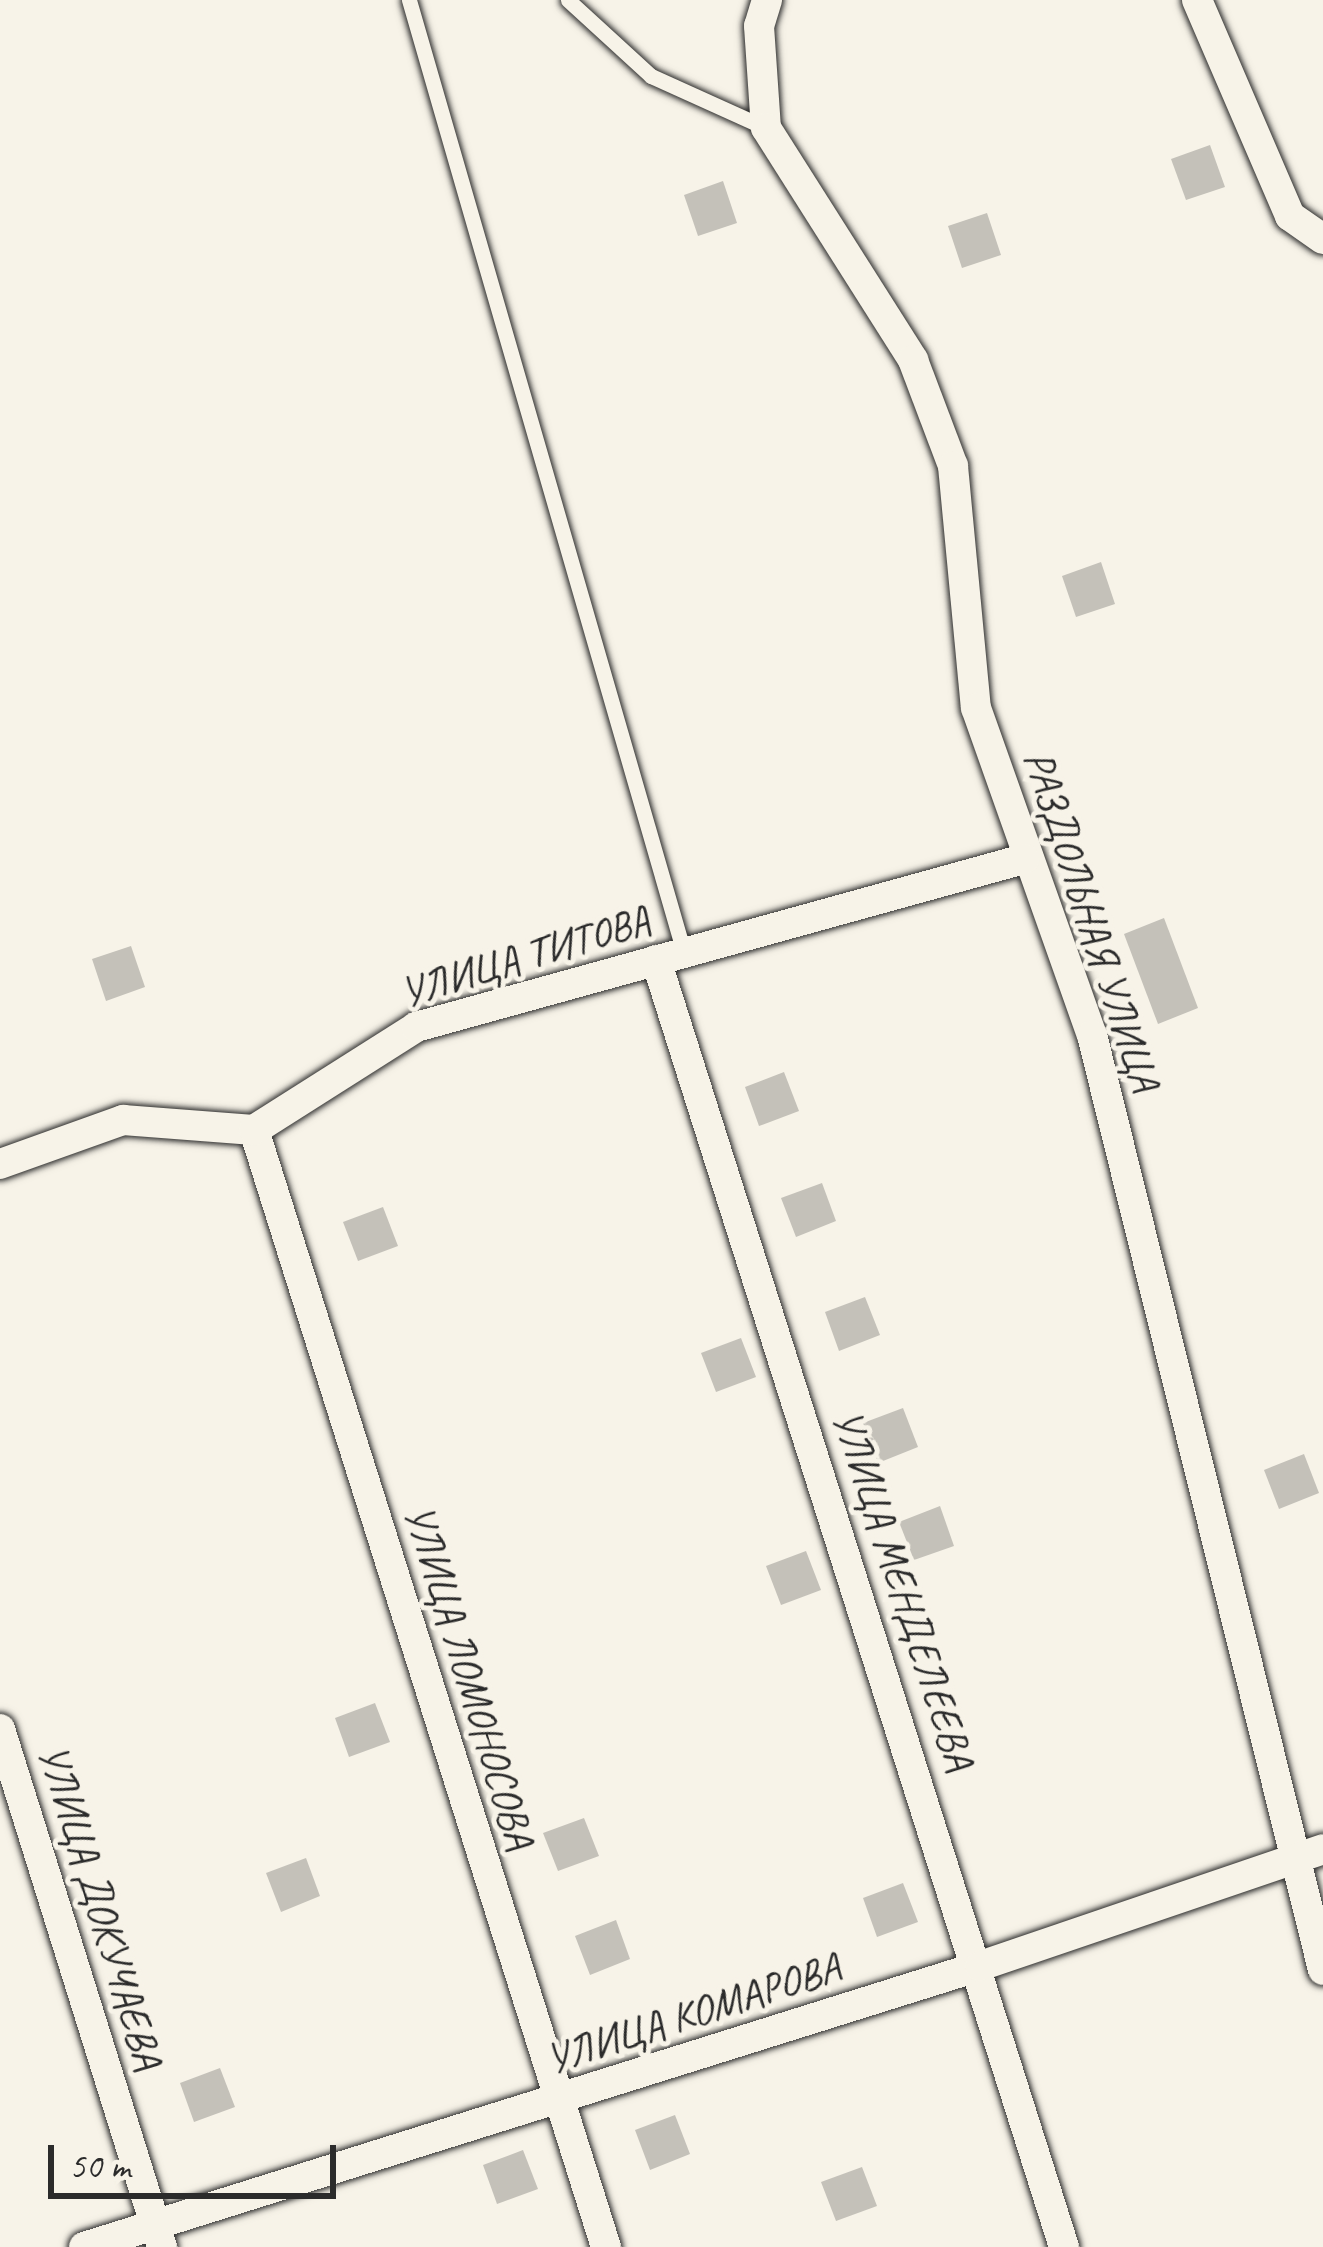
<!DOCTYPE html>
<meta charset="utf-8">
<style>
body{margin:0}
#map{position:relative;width:1323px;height:2247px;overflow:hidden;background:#f7f3e8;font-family:Caveat,sans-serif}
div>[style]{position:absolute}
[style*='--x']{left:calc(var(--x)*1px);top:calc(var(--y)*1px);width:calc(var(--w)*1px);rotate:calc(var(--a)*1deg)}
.building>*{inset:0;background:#c4c1b9}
.roads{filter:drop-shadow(0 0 3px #2b2b2b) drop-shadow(0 0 3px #2b2b2b)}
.lane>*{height:15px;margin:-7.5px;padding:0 7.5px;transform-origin:7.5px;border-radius:7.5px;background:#f7f3e8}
.street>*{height:30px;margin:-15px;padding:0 15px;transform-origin:15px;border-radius:15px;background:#f7f3e8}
span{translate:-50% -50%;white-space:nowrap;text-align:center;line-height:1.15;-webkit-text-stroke:10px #f7f3e8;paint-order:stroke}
.street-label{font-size:42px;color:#2b2b2b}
.scale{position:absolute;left:48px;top:2145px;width:288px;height:54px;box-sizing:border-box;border:6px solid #2b2b2b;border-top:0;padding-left:15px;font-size:36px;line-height:42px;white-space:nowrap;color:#2b2b2b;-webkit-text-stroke:9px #f7f3e8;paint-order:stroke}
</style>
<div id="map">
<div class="building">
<i style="clip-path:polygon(1210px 145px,1225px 187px,1186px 200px,1171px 159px)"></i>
<i style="clip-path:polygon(723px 181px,737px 223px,698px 236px,684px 195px)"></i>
<i style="clip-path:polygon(987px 213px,1001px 255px,962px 268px,948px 226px)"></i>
<i style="clip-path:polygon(1101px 562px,1115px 604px,1076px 617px,1062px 576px)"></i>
<i style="clip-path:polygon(1164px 918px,1198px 1008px,1158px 1024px,1124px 934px)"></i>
<i style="clip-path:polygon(131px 946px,145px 987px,106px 1001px,92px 959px)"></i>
<i style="clip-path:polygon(784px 1072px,799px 1111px,759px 1126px,745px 1087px)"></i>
<i style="clip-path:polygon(822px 1183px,836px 1221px,796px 1237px,781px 1198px)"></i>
<i style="clip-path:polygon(383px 1207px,398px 1246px,358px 1261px,343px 1222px)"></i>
<i style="clip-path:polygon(865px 1297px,880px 1335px,839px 1351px,825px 1312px)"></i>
<i style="clip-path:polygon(741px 1338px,756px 1377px,716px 1392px,701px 1353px)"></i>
<i style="clip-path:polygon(903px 1408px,918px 1447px,878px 1463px,863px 1423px)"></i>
<i style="clip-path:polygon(1304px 1454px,1319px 1493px,1279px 1509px,1264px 1470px)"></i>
<i style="clip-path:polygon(940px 1506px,954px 1546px,914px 1560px,899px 1522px)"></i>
<i style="clip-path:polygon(806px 1551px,821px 1590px,781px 1605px,766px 1566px)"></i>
<i style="clip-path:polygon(375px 1703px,390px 1742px,349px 1757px,335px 1718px)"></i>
<i style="clip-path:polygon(584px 1818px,599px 1856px,558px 1871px,543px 1833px)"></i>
<i style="clip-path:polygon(306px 1858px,320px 1896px,281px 1912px,266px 1873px)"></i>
<i style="clip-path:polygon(903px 1883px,918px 1922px,877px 1937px,863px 1898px)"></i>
<i style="clip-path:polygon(616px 1920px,630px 1959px,590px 1975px,575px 1936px)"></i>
<i style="clip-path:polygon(220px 2068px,235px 2107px,194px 2122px,180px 2083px)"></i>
<i style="clip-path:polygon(675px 2115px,690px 2154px,650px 2170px,635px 2130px)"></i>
<i style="clip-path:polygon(523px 2150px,538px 2189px,497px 2204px,483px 2165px)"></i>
<i style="clip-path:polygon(862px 2167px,877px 2206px,836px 2221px,821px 2182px)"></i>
</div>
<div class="roads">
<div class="lane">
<i style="--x:409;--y:0;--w:992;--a:73.9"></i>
<i style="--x:568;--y:0;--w:113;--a:42.5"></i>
<i style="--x:651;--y:76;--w:124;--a:24.3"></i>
</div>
<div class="street">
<i style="--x:767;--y:0;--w:27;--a:107"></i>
<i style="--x:759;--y:26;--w:102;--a:86.1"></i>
<i style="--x:766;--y:128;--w:275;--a:57.6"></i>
<i style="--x:913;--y:360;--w:113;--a:69.3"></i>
<i style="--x:953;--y:466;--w:243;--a:84.6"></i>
<i style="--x:976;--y:708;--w:347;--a:70.5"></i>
<i style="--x:1092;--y:1035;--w:963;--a:76.12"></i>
<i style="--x:1197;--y:0;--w:235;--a:66.7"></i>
<i style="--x:1290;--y:216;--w:40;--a:34.9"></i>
<i style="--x:656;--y:960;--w:1350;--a:72.41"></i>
<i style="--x:254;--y:1130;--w:1171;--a:72.51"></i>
<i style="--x:0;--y:1164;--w:131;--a:-19.7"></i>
<i style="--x:123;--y:1120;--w:131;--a:4.4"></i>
<i style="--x:254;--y:1130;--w:192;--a:-32.4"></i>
<i style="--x:416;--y:1027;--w:631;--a:-15.45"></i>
<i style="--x:0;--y:1729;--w:543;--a:72.63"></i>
<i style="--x:84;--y:2247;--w:939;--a:-17.41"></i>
<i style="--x:980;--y:1966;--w:362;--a:-18.8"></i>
</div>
</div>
<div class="street-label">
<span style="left:1091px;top:921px;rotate:72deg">РАЗДОЛЬНАЯ УЛИЦА</span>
<span style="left:525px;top:957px;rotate:-17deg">УЛИЦА ТИТОВА</span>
<span style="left:903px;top:1590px;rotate:72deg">УЛИЦА МЕНДЕЛЕЕВА</span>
<span style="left:469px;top:1677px;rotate:73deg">УЛИЦА ЛОМОНОСОВА</span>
<span style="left:100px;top:1907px;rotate:73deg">УЛИЦА ДОКУЧАЕВА</span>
<span style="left:693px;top:2014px;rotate:-18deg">УЛИЦА КОМАРОВА</span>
</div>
<div class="scale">50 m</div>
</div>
